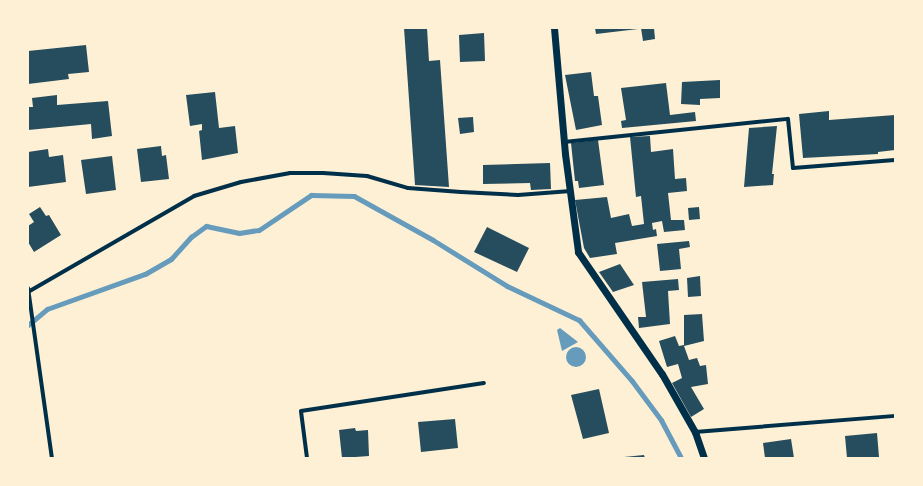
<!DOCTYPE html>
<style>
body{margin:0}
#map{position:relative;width:923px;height:486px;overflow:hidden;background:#fdf0d5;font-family:Bitter,serif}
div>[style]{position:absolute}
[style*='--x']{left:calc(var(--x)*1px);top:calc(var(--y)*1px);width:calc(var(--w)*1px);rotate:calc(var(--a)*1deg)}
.water>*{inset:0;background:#669bbc}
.round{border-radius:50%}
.stream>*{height:5px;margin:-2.5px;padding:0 2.5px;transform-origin:2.5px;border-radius:2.5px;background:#669bbc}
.building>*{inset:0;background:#264d5e}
.minor>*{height:4px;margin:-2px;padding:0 2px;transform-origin:2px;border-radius:2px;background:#003049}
.tertiary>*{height:7px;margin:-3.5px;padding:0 3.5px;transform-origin:3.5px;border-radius:3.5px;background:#003049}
span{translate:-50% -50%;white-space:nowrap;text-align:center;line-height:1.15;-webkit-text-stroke:3px #fdf0d5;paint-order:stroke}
.frame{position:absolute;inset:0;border:29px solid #fdf0d5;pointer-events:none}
</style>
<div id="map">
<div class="water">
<i style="clip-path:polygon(560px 328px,578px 342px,562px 351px,557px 330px)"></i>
<i class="round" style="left:566px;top:347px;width:20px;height:20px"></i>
</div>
<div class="stream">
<i style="--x:28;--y:325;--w:25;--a:-40"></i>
<i style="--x:47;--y:309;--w:104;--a:-19.7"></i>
<i style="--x:145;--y:274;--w:30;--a:-30"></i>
<i style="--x:171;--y:259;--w:30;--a:-48"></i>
<i style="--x:191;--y:237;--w:19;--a:-36"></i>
<i style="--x:206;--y:226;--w:34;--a:12"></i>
<i style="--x:239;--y:233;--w:20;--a:-9"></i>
<i style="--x:259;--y:230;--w:63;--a:-33.9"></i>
<i style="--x:311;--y:195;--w:43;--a:1.3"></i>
<i style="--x:354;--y:196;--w:90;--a:29.1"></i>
<i style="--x:433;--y:240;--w:87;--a:31.9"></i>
<i style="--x:507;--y:286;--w:80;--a:25.3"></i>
<i style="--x:579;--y:320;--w:81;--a:49"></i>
<i style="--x:632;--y:381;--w:49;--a:53.4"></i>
<i style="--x:661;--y:420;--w:43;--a:62.2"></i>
</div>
<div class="building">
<i style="clip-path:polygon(404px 28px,427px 28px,429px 61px,440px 60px,449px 187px,415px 185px)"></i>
<i style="clip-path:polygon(595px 28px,638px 28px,638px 29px,596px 34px)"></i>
<i style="clip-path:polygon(641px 28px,654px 28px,655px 39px,643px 41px)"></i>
<i style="clip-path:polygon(484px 33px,485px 61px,460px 62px,459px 35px)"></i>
<i style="clip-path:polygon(86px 45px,89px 72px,68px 74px,69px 79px,28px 84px,28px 51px)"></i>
<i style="clip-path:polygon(591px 72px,594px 96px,598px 96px,602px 125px,576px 130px,565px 75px)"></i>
<i style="clip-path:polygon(720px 80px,720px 98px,700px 99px,700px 105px,681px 104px,682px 82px)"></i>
<i style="clip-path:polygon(666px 83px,670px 115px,695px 112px,696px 121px,622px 128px,621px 121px,626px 120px,621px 88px)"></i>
<i style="clip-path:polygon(215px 92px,219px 128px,235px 126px,238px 153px,202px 160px,199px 131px,202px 130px,202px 124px,190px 126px,186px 95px)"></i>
<i style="clip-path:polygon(57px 95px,57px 105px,108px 101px,112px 136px,92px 139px,91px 124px,28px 130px,28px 107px,33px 107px,32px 98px)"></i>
<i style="clip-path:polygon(829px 111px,829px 120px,895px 115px,895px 150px,878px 152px,878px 154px,803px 158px,799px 114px)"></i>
<i style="clip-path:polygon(473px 117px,474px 132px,460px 134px,458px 118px)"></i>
<i style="clip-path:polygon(777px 126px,772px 174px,774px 174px,773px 185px,744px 187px,749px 128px)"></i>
<i style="clip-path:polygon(650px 136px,651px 152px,673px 149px,675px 179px,686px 178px,687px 191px,668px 193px,671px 220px,684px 220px,685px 230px,664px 232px,662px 221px,652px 223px,653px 230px,656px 229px,657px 236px,615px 243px,617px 254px,590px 258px,584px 248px,575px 200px,607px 197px,611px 218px,629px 214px,632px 226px,644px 224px,641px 196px,636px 197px,630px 137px)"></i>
<i style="clip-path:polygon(598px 140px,604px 185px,579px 188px,578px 181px,575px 181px,571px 143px)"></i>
<i style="clip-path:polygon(161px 146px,162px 156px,166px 155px,169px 179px,141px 182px,137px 149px)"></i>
<i style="clip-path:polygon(48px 149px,49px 157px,63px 155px,66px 182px,28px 187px,28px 152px)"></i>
<i style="clip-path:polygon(112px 156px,116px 190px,86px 194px,81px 160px)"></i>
<i style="clip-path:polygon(550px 163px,551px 189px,531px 190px,530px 183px,483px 184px,483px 165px)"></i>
<i style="clip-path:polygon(40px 207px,46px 216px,49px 215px,61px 235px,34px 252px,28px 242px,28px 226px,34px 222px,29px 214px)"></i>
<i style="clip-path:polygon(699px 207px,700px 219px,689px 220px,688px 208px)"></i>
<i style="clip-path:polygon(487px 227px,529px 248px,517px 272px,474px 252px)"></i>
<i style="clip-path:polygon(689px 241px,690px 247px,679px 249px,681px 269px,660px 271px,657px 244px)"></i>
<i style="clip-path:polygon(620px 264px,634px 285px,613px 292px,599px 272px)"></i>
<i style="clip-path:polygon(700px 276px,701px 296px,688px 297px,687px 278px)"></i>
<i style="clip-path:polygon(678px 279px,679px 290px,668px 291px,670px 324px,639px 328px,638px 317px,646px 317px,642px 282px)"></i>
<i style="clip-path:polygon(702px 314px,704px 341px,684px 346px,689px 360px,697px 358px,700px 366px,706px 365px,708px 384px,691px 387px,704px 409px,691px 417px,672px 383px,682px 378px,678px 364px,667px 367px,659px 341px,675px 336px,679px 346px,684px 345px,684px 315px)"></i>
<i style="clip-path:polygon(599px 389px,609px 433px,583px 439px,571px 395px)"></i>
<i style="clip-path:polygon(455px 419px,458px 448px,421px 452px,418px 422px)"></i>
<i style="clip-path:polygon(355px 428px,356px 431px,368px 430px,369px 456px,342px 458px,339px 430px)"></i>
<i style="clip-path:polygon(877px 433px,879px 457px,847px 458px,845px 436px)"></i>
<i style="clip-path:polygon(791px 439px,794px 458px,765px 458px,763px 443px)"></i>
<i style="clip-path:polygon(644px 455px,645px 458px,624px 458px,624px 457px)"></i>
</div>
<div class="minor">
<i style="--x:564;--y:142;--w:225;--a:-5.9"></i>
<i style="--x:788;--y:119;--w:49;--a:84.2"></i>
<i style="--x:793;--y:168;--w:102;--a:-4.5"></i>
<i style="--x:28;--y:288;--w:172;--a:82"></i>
<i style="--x:28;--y:292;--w:192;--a:-30"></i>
<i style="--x:194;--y:196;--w:49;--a:-16.6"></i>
<i style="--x:241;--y:182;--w:50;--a:-10.4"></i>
<i style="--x:290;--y:173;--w:33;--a:0"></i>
<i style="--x:323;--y:173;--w:44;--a:3.9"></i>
<i style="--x:367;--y:176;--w:43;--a:16.3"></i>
<i style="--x:408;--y:188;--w:53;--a:4.3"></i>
<i style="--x:461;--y:192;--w:57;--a:3"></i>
<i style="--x:518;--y:195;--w:53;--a:-4.3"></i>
<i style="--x:695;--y:432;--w:201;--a:-4.6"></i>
<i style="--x:307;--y:458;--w:47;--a:-97.3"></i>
<i style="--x:301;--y:411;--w:185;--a:-8.7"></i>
</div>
<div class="tertiary">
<i style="--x:554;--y:28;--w:126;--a:85"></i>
<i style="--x:565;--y:154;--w:99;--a:82.4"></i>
<i style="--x:578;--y:252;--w:148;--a:55.5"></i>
<i style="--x:662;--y:374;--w:67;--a:60.4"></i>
<i style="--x:695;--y:432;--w:28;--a:71"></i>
</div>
<div class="frame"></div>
</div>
